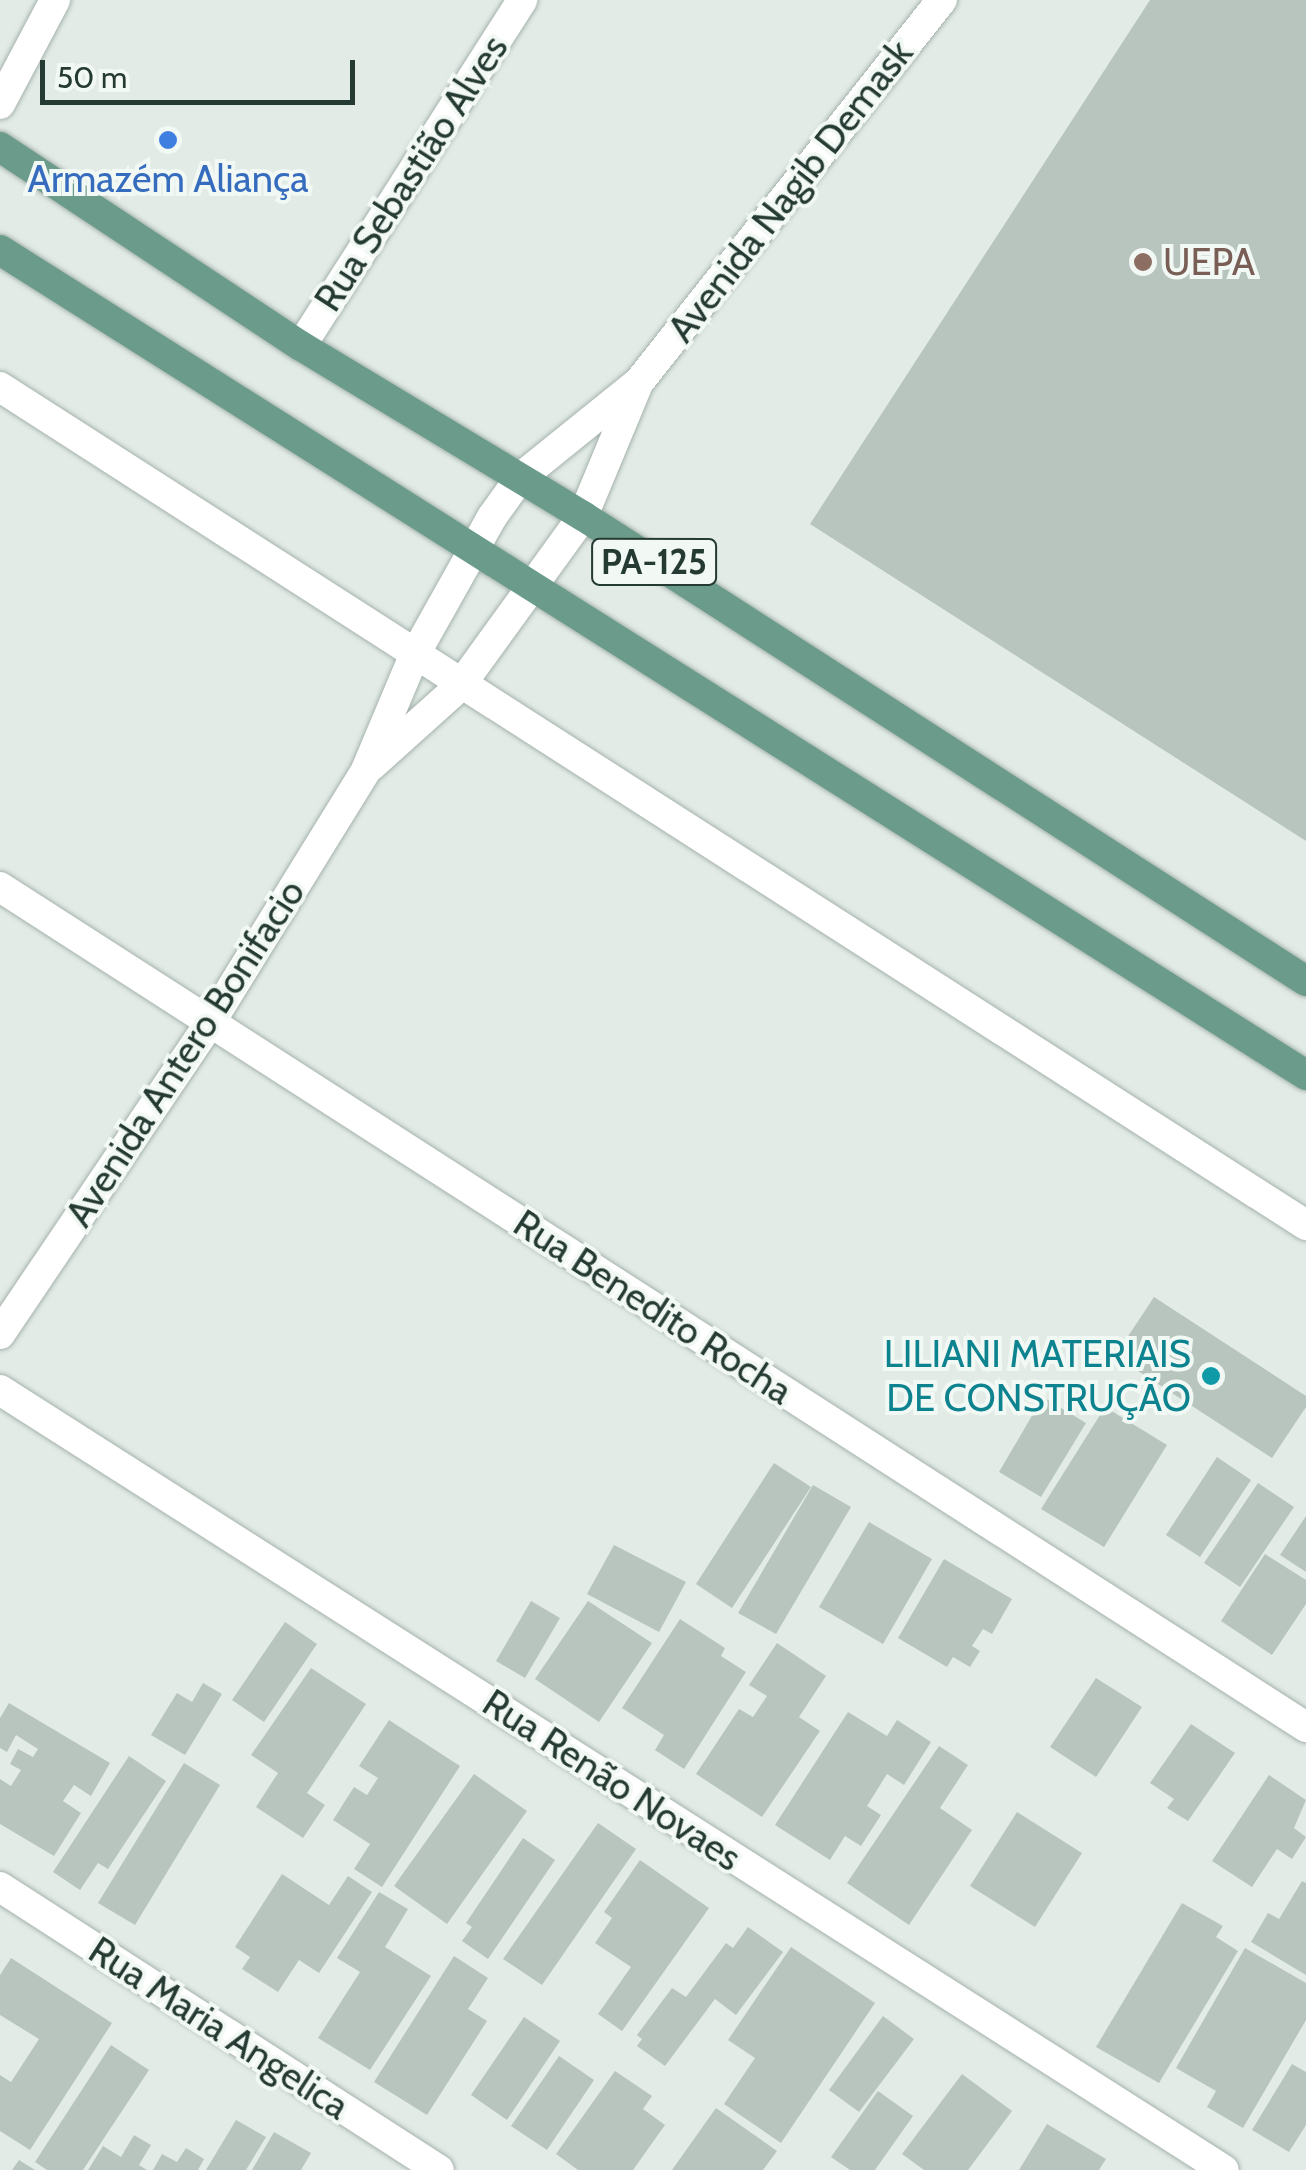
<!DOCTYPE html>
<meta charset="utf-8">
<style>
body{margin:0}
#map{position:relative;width:1306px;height:2170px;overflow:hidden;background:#e2ebe6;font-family:Cabin,sans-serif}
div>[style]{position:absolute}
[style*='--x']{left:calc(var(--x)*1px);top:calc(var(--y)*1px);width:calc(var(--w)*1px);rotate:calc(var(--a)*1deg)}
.building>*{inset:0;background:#b8c5bf}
.roads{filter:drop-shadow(0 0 2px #a5b2ac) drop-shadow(0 0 2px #a5b2ac)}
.minor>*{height:30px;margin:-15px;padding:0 15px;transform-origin:15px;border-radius:15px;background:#fff}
.tertiary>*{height:30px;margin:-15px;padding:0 15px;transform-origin:15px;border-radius:15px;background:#fff}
.primary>*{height:30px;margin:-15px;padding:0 15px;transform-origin:15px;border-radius:15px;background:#6b9c8b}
.dots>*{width:28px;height:28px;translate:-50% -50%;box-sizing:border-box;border:5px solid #f2f8f4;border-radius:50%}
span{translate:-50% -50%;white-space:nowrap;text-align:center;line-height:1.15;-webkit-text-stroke:8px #f2f8f4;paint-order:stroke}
.shield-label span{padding:2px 8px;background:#f2f8f4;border:2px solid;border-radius:8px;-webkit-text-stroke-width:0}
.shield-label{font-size:35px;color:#243a32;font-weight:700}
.street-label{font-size:38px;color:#243a32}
.shop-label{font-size:38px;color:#366cbe}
.education-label{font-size:38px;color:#785e54}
.left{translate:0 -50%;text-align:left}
.culture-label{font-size:38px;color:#0d838f}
.right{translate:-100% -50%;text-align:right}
.scale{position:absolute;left:40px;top:60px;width:315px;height:45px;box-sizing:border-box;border:5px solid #243a32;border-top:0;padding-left:12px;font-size:30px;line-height:35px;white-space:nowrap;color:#243a32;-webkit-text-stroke:8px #f2f8f4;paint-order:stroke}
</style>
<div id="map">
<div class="building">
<i style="clip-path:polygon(1150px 0,1306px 0,1306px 841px,810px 524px)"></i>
<i style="clip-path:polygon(1154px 1297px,1306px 1396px,1306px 1407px,1272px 1458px,1115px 1356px)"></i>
<i style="clip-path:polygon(1043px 1397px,1086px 1423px,1041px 1497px,999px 1472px)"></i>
<i style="clip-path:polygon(1105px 1407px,1167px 1445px,1104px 1547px,1041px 1509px)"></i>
<i style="clip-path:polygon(1217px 1457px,1251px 1480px,1200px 1557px,1166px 1535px)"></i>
<i style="clip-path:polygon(774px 1463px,811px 1487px,732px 1608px,696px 1584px)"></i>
<i style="clip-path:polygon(1258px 1483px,1294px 1507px,1240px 1587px,1204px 1563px)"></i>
<i style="clip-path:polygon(813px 1485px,851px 1507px,776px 1634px,738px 1613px)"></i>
<i style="clip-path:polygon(1306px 1516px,1306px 1572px,1280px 1555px)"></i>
<i style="clip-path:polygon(869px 1522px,932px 1559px,883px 1644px,819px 1607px)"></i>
<i style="clip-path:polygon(614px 1545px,686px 1582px,659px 1632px,587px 1594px)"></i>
<i style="clip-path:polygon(1265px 1554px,1306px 1580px,1306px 1604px,1272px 1655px,1221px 1621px)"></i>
<i style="clip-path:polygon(944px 1559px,1012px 1599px,992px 1634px,983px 1629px,972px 1646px,980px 1651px,970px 1667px,953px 1657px,947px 1667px,898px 1638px)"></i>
<i style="clip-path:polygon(531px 1601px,560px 1618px,525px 1678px,496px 1661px)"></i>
<i style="clip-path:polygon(588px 1601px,652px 1643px,599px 1722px,535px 1679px)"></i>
<i style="clip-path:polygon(680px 1619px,725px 1648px,721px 1656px,746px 1672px,684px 1769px,655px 1750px,664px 1735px,622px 1708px)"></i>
<i style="clip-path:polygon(285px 1622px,317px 1644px,264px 1722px,232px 1700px)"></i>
<i style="clip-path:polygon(777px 1643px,826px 1676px,799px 1717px,820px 1731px,762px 1817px,696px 1774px,739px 1709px,753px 1717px,767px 1696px,749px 1685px)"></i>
<i style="clip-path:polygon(311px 1668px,366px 1704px,307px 1793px,325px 1805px,303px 1838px,256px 1807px,278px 1773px,251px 1755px)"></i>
<i style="clip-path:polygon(1096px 1678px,1142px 1707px,1096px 1777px,1050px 1747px)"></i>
<i style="clip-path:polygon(203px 1683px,222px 1694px,185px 1755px,151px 1735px,177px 1693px,192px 1702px)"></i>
<i style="clip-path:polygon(9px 1703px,110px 1763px,91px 1796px,74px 1785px,63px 1801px,81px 1813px,54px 1856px,0 1824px,0 1779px,11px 1786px,21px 1770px,10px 1764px,18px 1749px,33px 1757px,38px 1749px,16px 1735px,7px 1752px,0 1748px,0 1718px)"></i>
<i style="clip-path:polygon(848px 1712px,887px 1736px,897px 1720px,931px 1742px,904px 1785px,887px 1774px,867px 1806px,881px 1815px,861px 1846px,845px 1836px,830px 1860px,775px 1825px)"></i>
<i style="clip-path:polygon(389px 1720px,460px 1766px,382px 1887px,354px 1869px,370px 1844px,333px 1820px,354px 1787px,367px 1795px,378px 1778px,359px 1766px)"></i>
<i style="clip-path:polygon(1191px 1724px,1235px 1753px,1188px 1821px,1167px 1808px,1174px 1799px,1150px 1783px)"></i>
<i style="clip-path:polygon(939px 1746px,968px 1765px,940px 1808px,972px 1830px,909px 1925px,847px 1883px)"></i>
<i style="clip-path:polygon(129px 1756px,166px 1781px,108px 1869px,98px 1863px,80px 1890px,53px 1872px)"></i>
<i style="clip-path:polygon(184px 1763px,220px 1785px,135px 1925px,98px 1903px)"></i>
<i style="clip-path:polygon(474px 1774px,527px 1811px,447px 1924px,394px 1886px)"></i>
<i style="clip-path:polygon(1269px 1775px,1306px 1800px,1294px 1828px,1306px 1837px,1292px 1859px,1277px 1849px,1252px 1887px,1212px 1861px)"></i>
<i style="clip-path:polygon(1017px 1812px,1082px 1853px,1035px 1927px,970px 1886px)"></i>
<i style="clip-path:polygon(598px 1823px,636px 1849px,542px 1985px,503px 1959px)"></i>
<i style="clip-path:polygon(523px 1838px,555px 1860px,488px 1959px,462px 1941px,472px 1927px,466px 1923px)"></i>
<i style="clip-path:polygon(640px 1860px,709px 1908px,622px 2031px,598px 2014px,631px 1967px,595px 1943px,612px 1918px,604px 1912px)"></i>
<i style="clip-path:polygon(282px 1874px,329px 1905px,348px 1876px,372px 1892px,319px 1973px,299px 1960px,278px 1992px,242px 1969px,250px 1957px,235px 1947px)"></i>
<i style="clip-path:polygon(1302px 1881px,1306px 1883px,1306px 1975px,1251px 1942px,1268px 1913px,1279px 1919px)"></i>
<i style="clip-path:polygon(379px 1892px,408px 1909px,385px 1947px,431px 1976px,370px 2070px,318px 2038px,360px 1972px,337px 1958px)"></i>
<i style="clip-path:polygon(1182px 1903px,1223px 1926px,1216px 1937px,1238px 1951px,1159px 2083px,1096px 2047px)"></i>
<i style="clip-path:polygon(748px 1927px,783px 1952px,736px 2015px,715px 1999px,665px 2066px,637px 2046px,642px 2039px,637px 2035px,672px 1988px,686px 1997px,726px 1943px,733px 1948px)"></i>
<i style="clip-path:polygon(791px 1947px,875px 2003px,781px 2143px,724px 2104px,755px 2058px,728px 2040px)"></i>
<i style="clip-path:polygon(1245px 1948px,1306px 1983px,1306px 2020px,1243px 2128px,1207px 2107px,1216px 2091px,1176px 2068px)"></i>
<i style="clip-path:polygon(454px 1956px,488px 1978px,468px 2009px,487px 2021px,427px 2115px,374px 2082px)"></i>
<i style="clip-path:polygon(11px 1958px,112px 2023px,30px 2150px,0 2131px,0 2075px,11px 2082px,39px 2039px,0 2015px,0 1975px)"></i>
<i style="clip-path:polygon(883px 2016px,914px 2039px,859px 2112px,829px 2090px)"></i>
<i style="clip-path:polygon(524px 2017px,560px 2041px,507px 2120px,471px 2095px)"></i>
<i style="clip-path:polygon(111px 2045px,149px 2070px,83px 2170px,47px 2170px,35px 2162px)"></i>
<i style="clip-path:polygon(559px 2056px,594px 2080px,547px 2150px,511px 2126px)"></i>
<i style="clip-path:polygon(1292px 2064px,1306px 2072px,1306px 2125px,1289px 2152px,1252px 2130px)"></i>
<i style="clip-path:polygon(615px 2071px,652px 2096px,643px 2109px,665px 2125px,633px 2170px,578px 2170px,556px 2154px)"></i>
<i style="clip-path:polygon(962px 2074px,1012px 2111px,968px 2170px,924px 2170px,902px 2154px)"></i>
<i style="clip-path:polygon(878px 2091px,913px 2116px,875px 2170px,850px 2170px,831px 2157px)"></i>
<i style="clip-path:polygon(716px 2108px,777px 2151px,763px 2170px,672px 2170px)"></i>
<i style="clip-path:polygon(236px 2120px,266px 2137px,246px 2170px,206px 2170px)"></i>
<i style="clip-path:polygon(1047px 2124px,1106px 2159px,1099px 2170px,1019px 2170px)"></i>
<i style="clip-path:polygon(274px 2132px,311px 2153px,301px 2170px,252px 2170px)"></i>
<i style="clip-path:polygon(134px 2135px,151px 2145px,139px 2165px,147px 2170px,88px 2170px,103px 2146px,121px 2157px)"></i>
<i style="clip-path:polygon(186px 2148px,204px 2159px,198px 2170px,153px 2170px,162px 2154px,177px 2162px)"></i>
<i style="clip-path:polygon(19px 2160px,35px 2170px,12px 2170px)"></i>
</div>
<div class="roads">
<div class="minor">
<i style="--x:301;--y:346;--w:411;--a:-57.4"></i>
<i style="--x:0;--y:387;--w:1552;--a:32.69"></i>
<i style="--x:0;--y:887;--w:1553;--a:32.75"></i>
<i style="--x:0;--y:1390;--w:1451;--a:32.51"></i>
<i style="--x:0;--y:1887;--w:522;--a:32.81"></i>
</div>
<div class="tertiary">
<i style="--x:0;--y:104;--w:118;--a:-62.1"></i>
<i style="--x:372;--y:765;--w:118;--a:-41.9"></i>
<i style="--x:460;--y:686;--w:210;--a:-54.1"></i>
<i style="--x:583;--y:516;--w:141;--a:-67.4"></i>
<i style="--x:0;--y:1334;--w:375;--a:-56"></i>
<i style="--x:210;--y:1023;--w:297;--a:-58.3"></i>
<i style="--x:366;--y:770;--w:124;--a:-67.2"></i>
<i style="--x:414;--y:656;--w:159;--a:-60.7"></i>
<i style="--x:492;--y:517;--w:48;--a:-54.3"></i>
<i style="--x:520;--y:478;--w:153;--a:-38.9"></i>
<i style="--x:639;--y:382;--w:488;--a:-51.6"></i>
</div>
<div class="primary">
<i style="--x:0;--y:147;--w:361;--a:33.5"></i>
<i style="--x:301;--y:346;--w:329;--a:31.1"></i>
<i style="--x:583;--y:516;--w:860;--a:32.75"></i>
<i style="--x:0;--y:250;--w:1545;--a:32.28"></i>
</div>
</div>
<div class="dots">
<i style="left:168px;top:140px;background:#3f7fe0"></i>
<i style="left:1143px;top:262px;background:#8d6e63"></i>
<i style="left:1211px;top:1376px;background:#0f9aa8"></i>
</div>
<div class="shield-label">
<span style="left:654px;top:562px">PA-125</span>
</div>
<div class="street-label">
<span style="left:411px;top:173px;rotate:-57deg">Rua Sebastião Alves</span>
<span style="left:790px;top:191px;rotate:-52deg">Avenida Nagib Demask</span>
<span style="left:185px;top:1053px;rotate:-57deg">Avenida Antero Bonifacio</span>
<span style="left:653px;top:1307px;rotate:33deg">Rua Benedito Rocha</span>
<span style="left:612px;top:1780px;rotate:33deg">Rua Renão Novaes</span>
<span style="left:219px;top:2028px;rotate:33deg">Rua Maria Angelica</span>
</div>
<div class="shop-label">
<span style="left:168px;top:179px">Armazém Aliança</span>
</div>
<div class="education-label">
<span class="left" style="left:1163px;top:262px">UEPA</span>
</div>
<div class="culture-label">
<span class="right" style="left:1191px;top:1376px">LILIANI MATERIAIS<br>DE CONSTRUÇÃO</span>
</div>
<div class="scale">50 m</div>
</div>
